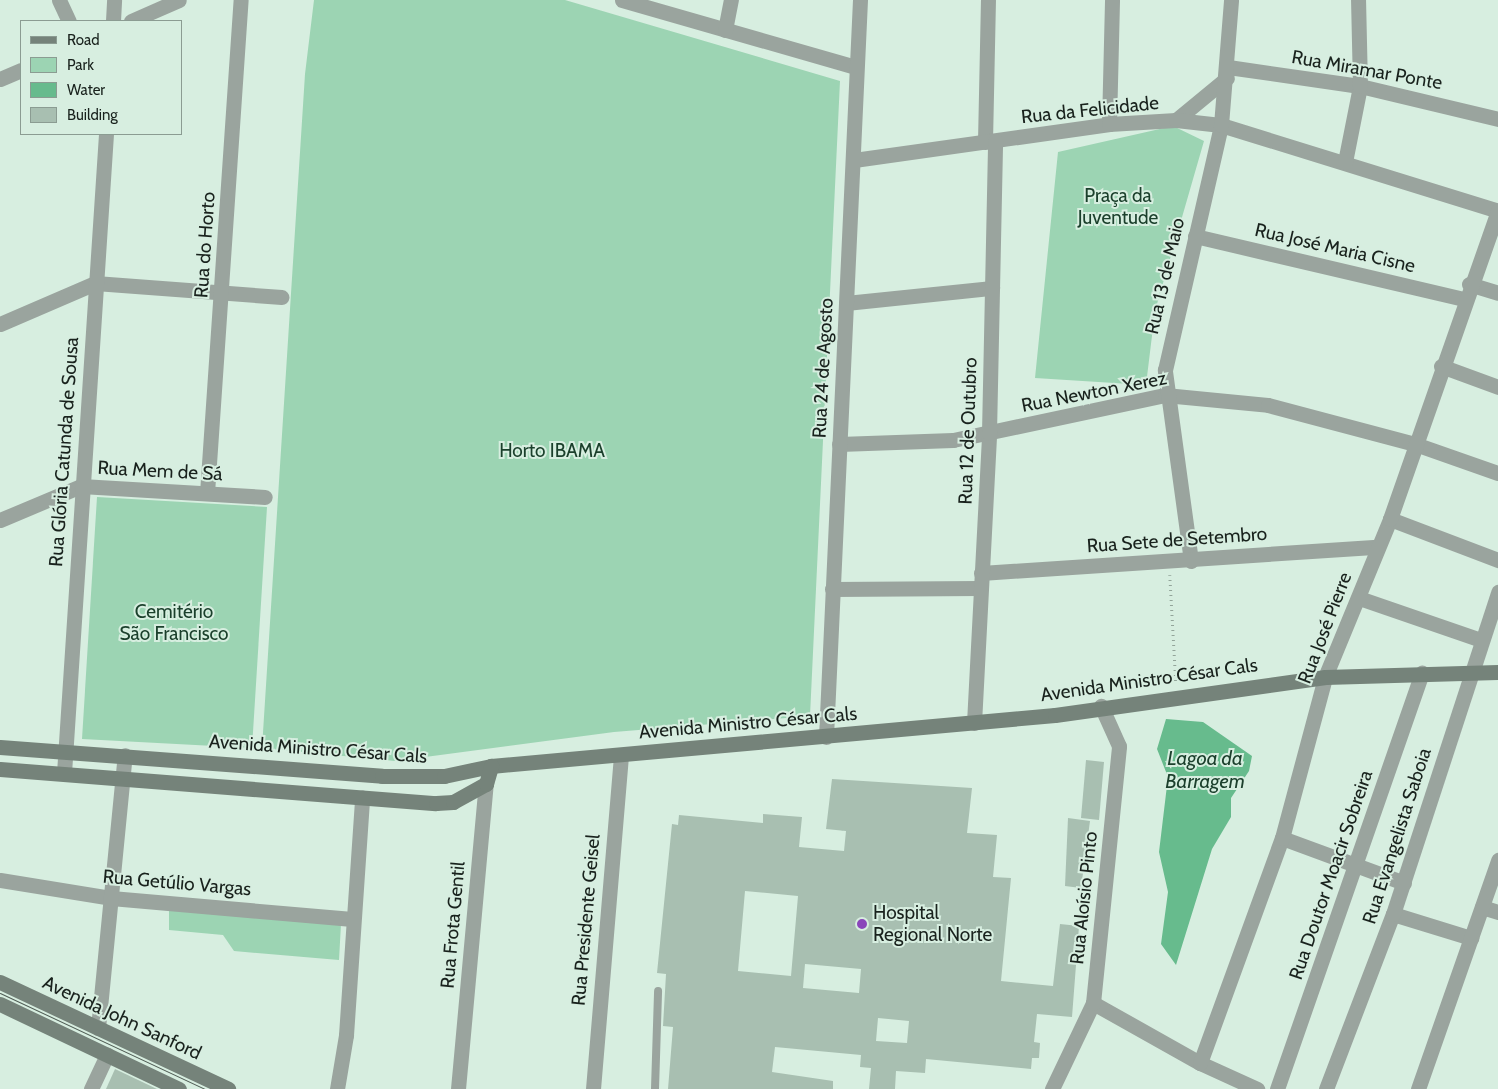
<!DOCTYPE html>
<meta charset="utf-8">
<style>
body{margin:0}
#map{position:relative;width:1498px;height:1089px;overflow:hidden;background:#d7eee0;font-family:Cabin,sans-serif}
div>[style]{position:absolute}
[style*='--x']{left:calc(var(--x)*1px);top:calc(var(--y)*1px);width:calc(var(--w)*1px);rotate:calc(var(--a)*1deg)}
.green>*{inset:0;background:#9cd4b3}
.water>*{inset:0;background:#67bb8d}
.building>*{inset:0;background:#a8bfb1}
.path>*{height:2.5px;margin-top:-1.25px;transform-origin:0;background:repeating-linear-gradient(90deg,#92a499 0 1px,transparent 0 5px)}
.service>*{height:8px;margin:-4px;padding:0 4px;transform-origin:4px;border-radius:4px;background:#9aa49e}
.minor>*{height:15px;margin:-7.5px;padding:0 7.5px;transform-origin:7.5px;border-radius:7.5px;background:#9aa49e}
.secondary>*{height:15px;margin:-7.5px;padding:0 7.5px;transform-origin:7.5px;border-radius:7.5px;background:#75837a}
.tram>*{height:1px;margin:-0.5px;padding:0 0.5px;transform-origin:0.5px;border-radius:0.5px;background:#4f5c54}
.dots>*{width:14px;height:14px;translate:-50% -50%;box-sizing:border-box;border:2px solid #d7eee0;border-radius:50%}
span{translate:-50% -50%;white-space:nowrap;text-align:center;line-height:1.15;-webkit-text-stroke:4px #d7eee0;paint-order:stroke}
.street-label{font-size:19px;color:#19221d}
.park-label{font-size:19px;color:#1b402c}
.poi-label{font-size:19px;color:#19221d}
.left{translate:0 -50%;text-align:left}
.water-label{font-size:20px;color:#1c402d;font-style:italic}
.legend{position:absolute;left:20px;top:20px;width:162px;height:115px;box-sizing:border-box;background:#d7eee0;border:1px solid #8b9c92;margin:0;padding:6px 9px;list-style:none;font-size:15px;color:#19221d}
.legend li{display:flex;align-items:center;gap:10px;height:25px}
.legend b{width:25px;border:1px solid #8b9c92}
</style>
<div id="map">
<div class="green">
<i style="clip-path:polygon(314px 0,565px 0,840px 81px,810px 716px,614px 732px,395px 761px,262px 748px,305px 74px)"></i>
<i style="clip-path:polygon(1173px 126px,1204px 141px,1155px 311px,1146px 385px,1035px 378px,1058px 152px)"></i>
<i style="clip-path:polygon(97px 497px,267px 507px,252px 748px,82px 739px)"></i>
<i style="clip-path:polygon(169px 910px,341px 924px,339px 960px,234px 951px,223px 935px,169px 930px)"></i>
</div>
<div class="water">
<i style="clip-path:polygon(1166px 719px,1203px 722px,1252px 756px,1249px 771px,1231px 798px,1231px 817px,1212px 849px,1176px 965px,1161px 944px,1168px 892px,1159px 852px,1168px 777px,1157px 749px)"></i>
</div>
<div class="building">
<i style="clip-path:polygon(1086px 760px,1104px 762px,1099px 820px,1081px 818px)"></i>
<i style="clip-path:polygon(evenodd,832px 779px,972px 788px,967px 833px,997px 835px,993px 877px,1011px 878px,1001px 981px,1053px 986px,1060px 924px,1079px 926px,1072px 1017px,1037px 1014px,1034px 1042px,1040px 1043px,1039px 1058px,1032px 1058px,1031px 1069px,926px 1059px,925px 1073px,896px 1071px,895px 1089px,869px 1089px,871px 1068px,860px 1067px,861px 1055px,775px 1047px,772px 1072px,833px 1081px,833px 1089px,668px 1089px,673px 1027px,663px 1026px,666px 974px,657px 973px,672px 824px,678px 825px,679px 815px,763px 823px,763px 814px,802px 817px,799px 847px,844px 851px,846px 831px,826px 829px,832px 779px,745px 891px,798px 896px,791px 976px,738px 971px,745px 891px,832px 779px,805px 964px,861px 969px,859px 993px,803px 988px,805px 964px,832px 779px,878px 1018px,909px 1021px,907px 1043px,876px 1041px,878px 1018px)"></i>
<i style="clip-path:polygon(1068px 818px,1090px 821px,1081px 888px,1065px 886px)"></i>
<i style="clip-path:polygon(115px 1069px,157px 1089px,106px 1089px)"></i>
</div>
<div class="path">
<i style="--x:1170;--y:575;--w:109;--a:86.8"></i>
</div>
<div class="service">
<i style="--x:655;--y:1089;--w:98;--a:-88.2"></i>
</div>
<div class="minor">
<i style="--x:59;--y:0;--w:23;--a:65"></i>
<i style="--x:622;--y:0;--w:242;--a:16"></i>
<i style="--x:113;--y:21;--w:21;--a:-87"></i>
<i style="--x:131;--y:21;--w:52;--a:-23.6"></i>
<i style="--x:725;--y:30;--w:31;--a:-79"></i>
<i style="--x:1228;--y:67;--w:133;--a:8.2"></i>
<i style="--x:1360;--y:86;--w:142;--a:13.4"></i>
<i style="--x:0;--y:79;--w:23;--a:-23"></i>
<i style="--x:1176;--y:120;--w:66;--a:-39.5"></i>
<i style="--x:1109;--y:124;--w:124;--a:-88.6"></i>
<i style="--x:985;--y:142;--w:142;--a:-88.8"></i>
<i style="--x:854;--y:160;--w:258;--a:-8"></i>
<i style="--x:1109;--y:124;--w:67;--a:-3.4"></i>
<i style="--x:1176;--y:120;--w:45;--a:6.3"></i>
<i style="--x:1221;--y:125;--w:290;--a:17.2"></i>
<i style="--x:1345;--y:162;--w:77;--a:-78.8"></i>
<i style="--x:1360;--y:86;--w:86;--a:-91.3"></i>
<i style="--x:1195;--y:236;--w:276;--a:13.2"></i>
<i style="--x:1469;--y:284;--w:30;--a:17"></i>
<i style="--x:846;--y:303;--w:147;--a:-5.9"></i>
<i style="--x:0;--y:324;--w:103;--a:-23.3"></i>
<i style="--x:95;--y:283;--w:187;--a:4.3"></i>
<i style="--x:1441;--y:366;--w:61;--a:20.2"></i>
<i style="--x:839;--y:444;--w:114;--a:-2"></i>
<i style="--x:953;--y:440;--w:217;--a:-12"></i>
<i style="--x:1165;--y:395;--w:103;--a:5.5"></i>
<i style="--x:1268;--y:405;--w:152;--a:14.9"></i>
<i style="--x:1415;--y:444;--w:88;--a:19.3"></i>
<i style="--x:207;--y:493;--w:494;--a:-86.1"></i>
<i style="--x:1390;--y:519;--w:116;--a:20.8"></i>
<i style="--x:0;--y:520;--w:88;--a:-22.8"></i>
<i style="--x:81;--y:486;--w:184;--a:3.4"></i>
<i style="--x:1191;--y:561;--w:193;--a:-97.8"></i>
<i style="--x:1165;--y:370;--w:251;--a:-77.1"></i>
<i style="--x:1221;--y:125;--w:125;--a:-85.4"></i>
<i style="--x:981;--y:573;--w:397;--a:-3.8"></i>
<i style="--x:832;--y:589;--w:147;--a:-0.4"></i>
<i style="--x:1359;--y:598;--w:129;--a:19"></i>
<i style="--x:974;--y:723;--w:290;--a:-87"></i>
<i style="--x:989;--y:433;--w:292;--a:-88.8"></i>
<i style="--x:826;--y:737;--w:738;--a:-87.36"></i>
<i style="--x:64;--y:773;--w:640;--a:-86.24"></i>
<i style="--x:1282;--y:838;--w:130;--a:20.2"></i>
<i style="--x:0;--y:880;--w:112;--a:9.2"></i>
<i style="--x:111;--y:898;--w:242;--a:5"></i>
<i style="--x:1482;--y:907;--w:17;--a:17"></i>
<i style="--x:1393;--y:914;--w:82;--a:17.1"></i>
<i style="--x:1093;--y:1003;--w:123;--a:29.3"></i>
<i style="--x:1200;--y:1063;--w:63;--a:24.5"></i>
<i style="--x:98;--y:1028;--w:274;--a:-84.4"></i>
<i style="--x:1200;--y:1063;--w:239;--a:-70"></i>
<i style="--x:1282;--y:838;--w:167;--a:-75"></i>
<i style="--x:1325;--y:677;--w:171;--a:-67.6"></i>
<i style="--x:1390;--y:519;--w:327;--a:-70.7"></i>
<i style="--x:91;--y:1089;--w:38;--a:-65"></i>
<i style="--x:337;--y:1089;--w:55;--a:-80.5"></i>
<i style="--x:346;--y:1035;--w:238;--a:-86.1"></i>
<i style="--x:458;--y:1089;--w:306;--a:-84.8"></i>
<i style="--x:593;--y:1089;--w:335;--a:-85.2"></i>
<i style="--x:1052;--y:1089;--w:95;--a:-64.5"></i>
<i style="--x:1093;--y:1003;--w:258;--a:-84.2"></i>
<i style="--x:1119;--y:746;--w:44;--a:-114.2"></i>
<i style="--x:1277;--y:1089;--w:441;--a:-70.8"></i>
<i style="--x:1326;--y:1089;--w:187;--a:-69.1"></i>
<i style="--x:1393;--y:914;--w:339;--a:-71.9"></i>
<i style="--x:1418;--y:1089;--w:243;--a:-70.7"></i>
</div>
<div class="secondary">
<i style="--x:0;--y:747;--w:383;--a:4.3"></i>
<i style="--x:382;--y:776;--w:62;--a:0"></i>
<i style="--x:444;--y:776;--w:48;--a:-12"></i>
<i style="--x:491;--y:766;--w:566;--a:-5.17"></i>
<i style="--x:1055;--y:715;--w:273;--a:-8"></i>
<i style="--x:1325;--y:677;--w:173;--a:-1.7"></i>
<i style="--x:0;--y:769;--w:437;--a:4.5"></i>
<i style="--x:436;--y:803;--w:17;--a:-3"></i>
<i style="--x:453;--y:802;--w:38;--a:-29"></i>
<i style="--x:486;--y:784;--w:19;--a:-74"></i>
<i style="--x:0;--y:982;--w:252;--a:25.1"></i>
<i style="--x:0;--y:1004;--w:198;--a:25.4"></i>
</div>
<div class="tram">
<i style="--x:0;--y:993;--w:226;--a:25.1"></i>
</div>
<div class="dots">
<i style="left:862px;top:924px;background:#8a46ba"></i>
</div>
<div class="street-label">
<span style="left:1367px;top:70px;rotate:10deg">Rua Miramar Ponte</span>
<span style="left:1090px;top:110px;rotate:-6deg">Rua da Felicidade</span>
<span style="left:205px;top:245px;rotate:-86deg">Rua do Horto</span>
<span style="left:1335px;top:248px;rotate:13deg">Rua José Maria Cisne</span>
<span style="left:1165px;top:276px;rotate:-77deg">Rua 13 de Maio</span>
<span style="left:823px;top:368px;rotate:-87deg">Rua 24 de Agosto</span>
<span style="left:1094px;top:392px;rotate:-11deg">Rua Newton Xerez</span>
<span style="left:968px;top:431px;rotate:-88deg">Rua 12 de Outubro</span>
<span style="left:64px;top:452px;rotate:-86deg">Rua Glória Catunda de Sousa</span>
<span style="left:160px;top:471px;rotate:3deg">Rua Mem de Sá</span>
<span style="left:1177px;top:540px;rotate:-4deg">Rua Sete de Setembro</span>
<span style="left:1325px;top:628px;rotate:-69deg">Rua José Pierre</span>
<span style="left:1149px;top:680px;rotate:-8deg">Avenida Ministro César Cals</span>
<span style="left:748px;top:723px;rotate:-5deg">Avenida Ministro César Cals</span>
<span style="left:318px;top:749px;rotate:4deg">Avenida Ministro César Cals</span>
<span style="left:1397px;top:836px;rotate:-72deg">Rua Evangelista Saboia</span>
<span style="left:1331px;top:875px;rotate:-71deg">Rua Doutor Moacir Sobreira</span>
<span style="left:177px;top:883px;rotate:5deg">Rua Getúlio Vargas</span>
<span style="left:1084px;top:898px;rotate:-84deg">Rua Aloísio Pinto</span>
<span style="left:586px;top:920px;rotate:-85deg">Rua Presidente Geisel</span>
<span style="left:453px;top:925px;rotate:-85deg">Rua Frota Gentil</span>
<span style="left:122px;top:1018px;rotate:25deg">Avenida John Sanford</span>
</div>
<div class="park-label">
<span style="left:1118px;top:207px">Praça da<br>Juventude</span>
<span style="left:552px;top:451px">Horto IBAMA</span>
<span style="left:174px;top:623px">Cemitério<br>São Francisco</span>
</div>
<div class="poi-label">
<span class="left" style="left:873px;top:924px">Hospital<br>Regional Norte</span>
</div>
<div class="water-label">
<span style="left:1205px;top:770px">Lagoa da<br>Barragem</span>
</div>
<ul class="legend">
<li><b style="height:6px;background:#75837a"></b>Road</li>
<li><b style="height:14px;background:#9cd4b3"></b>Park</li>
<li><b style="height:14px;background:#67bb8d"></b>Water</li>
<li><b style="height:14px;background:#a8bfb1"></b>Building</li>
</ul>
</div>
